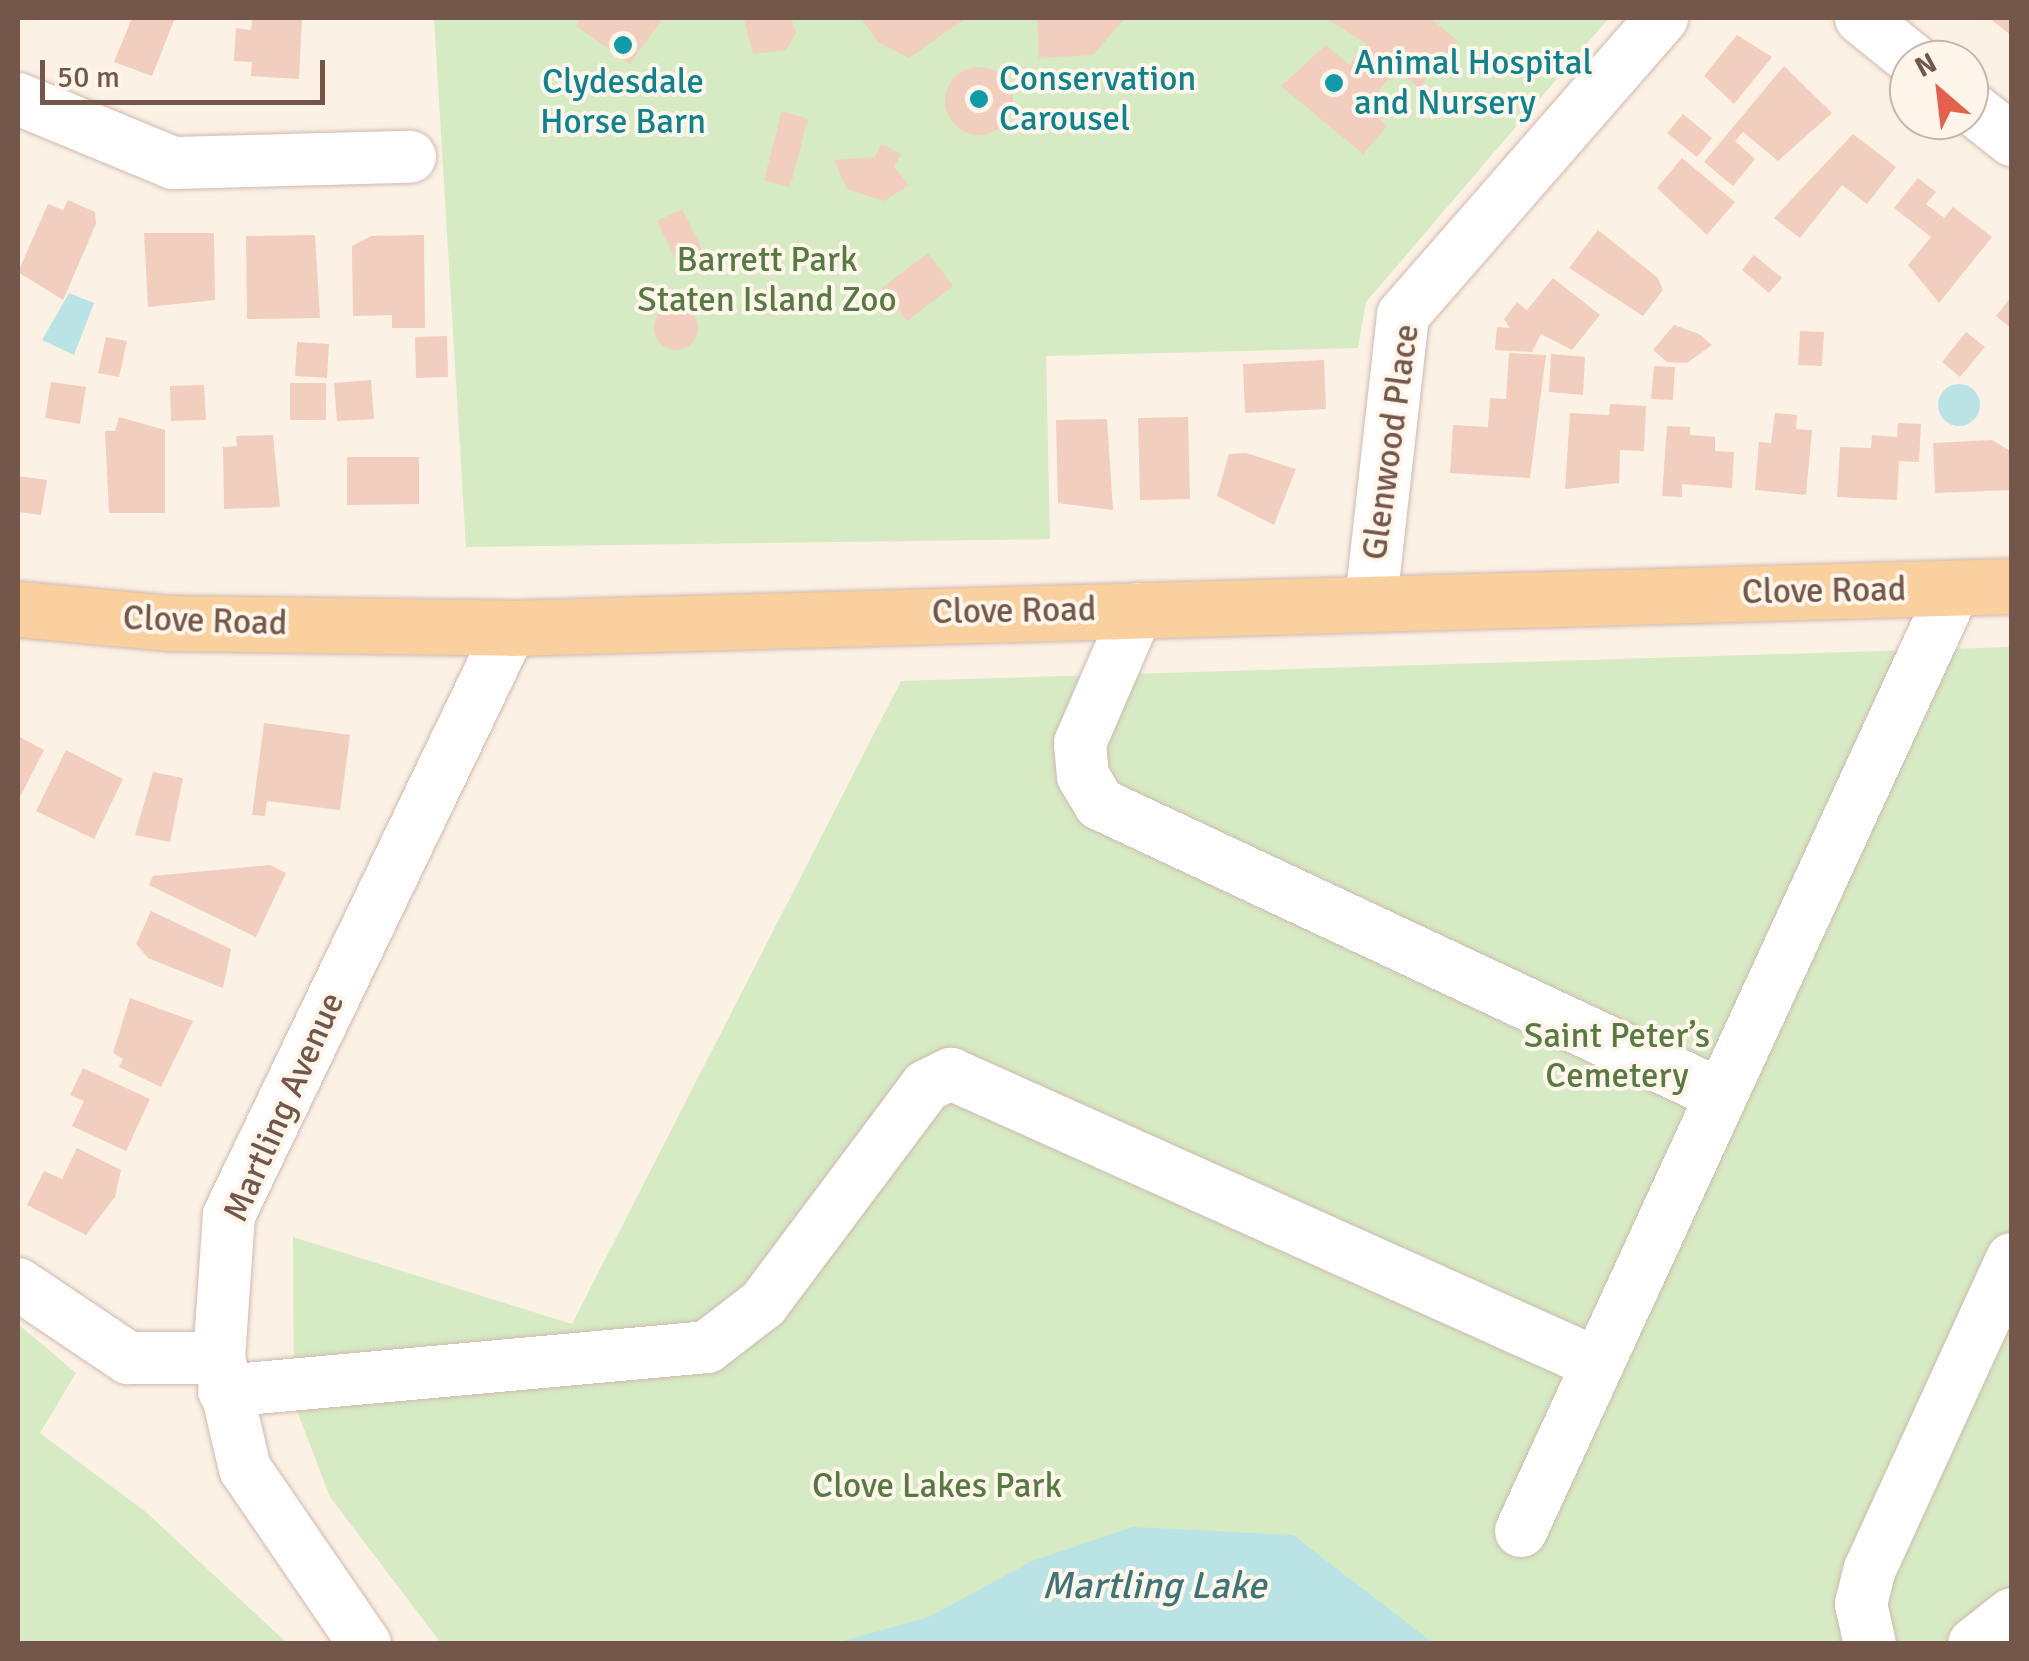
<!DOCTYPE html>
<meta charset="utf-8">
<style>
body{margin:0}
#map{position:relative;width:2029px;height:1661px;overflow:hidden;background:#fcf1e5;font-family:Signika,sans-serif}
div>[style]{position:absolute}
[style*='--x']{left:calc(var(--x)*1px);top:calc(var(--y)*1px);width:calc(var(--w)*1px);rotate:calc(var(--a)*1deg)}
.green>*{inset:0;background:#d6eac4}
.water>*{inset:0;background:#bae3e5}
.round{border-radius:50%}
.building>*{inset:0;background:#f1cebd}
.roads{filter:drop-shadow(0 0 2px #d0baae) drop-shadow(0 0 2px #d0baae)}
.minor>*{height:52px;margin:-26px;padding:0 26px;transform-origin:26px;border-radius:26px;background:#fff}
.major>*{height:55px;margin:-27.5px;padding:0 27.5px;transform-origin:27.5px;border-radius:27.5px;background:#fad09e}
.dots>*{width:28px;height:28px;translate:-50% -50%;box-sizing:border-box;border:5px solid #fff6eb;border-radius:50%}
span{translate:-50% -50%;white-space:nowrap;text-align:center;line-height:1.15;-webkit-text-stroke:8px #fff6eb;paint-order:stroke}
.culture-label{font-size:35px;color:#0d838f}
.left{translate:0 -50%;text-align:left}
.park-label{font-size:35px;color:#577a42}
.street-label{font-size:35px;color:#75564a}
.water-label{font-size:38px;color:#3e757a;font-style:italic}
.frame{position:absolute;inset:0;border:20px solid #75564a;pointer-events:none}
.north{position:absolute;left:1889px;top:40px;width:100px;height:100px;box-sizing:border-box;background:#fff6eb;border:2px solid #c8b6ab;border-radius:50%;rotate:332deg;font-size:28px;font-weight:700;line-height:40px;text-align:center;color:#75564a}
.north::after{content:'';display:block;margin:auto;width:35px;height:45px;background:#e4624c;clip-path:polygon(50% 0,100% 100%,50% 72%,0 100%)}
.scale{position:absolute;left:40px;top:60px;width:285px;height:45px;box-sizing:border-box;border:5px solid #75564a;border-top:0;padding-left:12px;font-size:30px;line-height:35px;white-space:nowrap;color:#75564a;-webkit-text-stroke:8px #fff6eb;paint-order:stroke}
</style>
<div id="map">
<div class="green">
<i style="clip-path:polygon(434px 18px,1609px 18px,1366px 302px,1358px 348px,1046px 356px,1050px 539px,466px 547px)"></i>
<i style="clip-path:polygon(2011px 647px,2011px 1643px,441px 1643px,330px 1497px,294px 1403px,293px 1237px,572px 1324px,901px 681px)"></i>
<i style="clip-path:polygon(18px 1324px,76px 1373px,40px 1433px,147px 1513px,287px 1643px,18px 1643px)"></i>
</div>
<div class="water">
<i style="clip-path:polygon(69px 293px,94px 303px,74px 355px,42px 340px)"></i>
<i class="round" style="left:1938px;top:384px;width:42px;height:42px"></i>
<i style="clip-path:polygon(1133px 1527px,1293px 1535px,1433px 1643px,836px 1643px,929px 1617px,1032px 1561px)"></i>
</div>
<div class="building">
<i style="clip-path:polygon(132px 18px,175px 18px,152px 76px,114px 62px)"></i>
<i style="clip-path:polygon(252px 18px,302px 18px,299px 79px,251px 76px,252px 62px,234px 61px,236px 28px,251px 30px)"></i>
<i style="clip-path:polygon(582px 18px,663px 18px,630px 64px,576px 26px)"></i>
<i style="clip-path:polygon(744px 18px,791px 18px,796px 33px,786px 50px,753px 54px)"></i>
<i style="clip-path:polygon(861px 18px,966px 18px,909px 58px,878px 42px)"></i>
<i style="clip-path:polygon(1037px 18px,1125px 18px,1093px 55px,1039px 58px)"></i>
<i style="clip-path:polygon(1325px 18px,1430px 18px,1458px 41px,1419px 88px,1397px 70px,1378px 91px,1393px 104px,1380px 120px,1387px 126px,1363px 154px,1281px 86px,1326px 45px,1349px 65px,1366px 43px)"></i>
<i style="clip-path:polygon(1989px 18px,2012px 18px,2012px 36px)"></i>
<i style="clip-path:polygon(1737px 35px,1772px 57px,1734px 104px,1704px 76px)"></i>
<i style="clip-path:polygon(1784px 66px,1832px 113px,1778px 161px,1743px 132px,1735px 141px,1755px 159px,1733px 186px,1704px 162px)"></i>
<i class="round" style="left:945px;top:67px;width:68px;height:68px"></i>
<i style="clip-path:polygon(782px 111px,808px 119px,790px 187px,764px 180px)"></i>
<i style="clip-path:polygon(1683px 114px,1712px 138px,1697px 157px,1667px 133px)"></i>
<i style="clip-path:polygon(1853px 134px,1896px 167px,1867px 204px,1842px 185px,1800px 238px,1774px 218px)"></i>
<i style="clip-path:polygon(881px 144px,901px 154px,894px 167px,909px 185px,884px 201px,847px 189px,834px 160px,875px 157px)"></i>
<i style="clip-path:polygon(1682px 158px,1735px 202px,1707px 235px,1657px 188px)"></i>
<i style="clip-path:polygon(1918px 178px,1936px 192px,1926px 204px,1944px 218px,1953px 207px,1992px 237px,1939px 303px,1908px 265px,1931px 237px,1894px 208px)"></i>
<i style="clip-path:polygon(68px 200px,95px 212px,96px 224px,63px 300px,18px 272px,48px 204px,63px 210px)"></i>
<i style="clip-path:polygon(682px 209px,702px 249px,677px 262px,657px 221px)"></i>
<i style="clip-path:polygon(1598px 230px,1658px 278px,1663px 290px,1643px 316px,1569px 268px)"></i>
<i style="clip-path:polygon(144px 233px,214px 233px,215px 300px,148px 307px)"></i>
<i style="clip-path:polygon(315px 235px,320px 318px,247px 319px,246px 236px)"></i>
<i style="clip-path:polygon(424px 235px,425px 328px,392px 328px,392px 315px,353px 316px,352px 246px,371px 236px)"></i>
<i style="clip-path:polygon(928px 253px,953px 286px,907px 321px,882px 288px)"></i>
<i style="clip-path:polygon(1754px 255px,1782px 278px,1769px 293px,1742px 270px)"></i>
<i style="clip-path:polygon(1553px 278px,1600px 315px,1572px 350px,1541px 334px,1532px 352px,1495px 350px,1497px 327px,1510px 328px,1504px 319px,1517px 302px,1527px 310px)"></i>
<i style="clip-path:polygon(2012px 296px,2012px 329px,1996px 316px)"></i>
<i class="round" style="left:654px;top:306px;width:44px;height:44px"></i>
<i style="clip-path:polygon(1674px 325px,1699px 334px,1712px 345px,1687px 363px,1667px 362px,1653px 350px)"></i>
<i style="clip-path:polygon(1800px 331px,1824px 332px,1822px 366px,1798px 365px)"></i>
<i style="clip-path:polygon(1966px 332px,1985px 347px,1960px 377px,1942px 362px)"></i>
<i style="clip-path:polygon(447px 336px,448px 377px,416px 378px,415px 337px)"></i>
<i style="clip-path:polygon(106px 337px,127px 341px,119px 377px,98px 373px)"></i>
<i style="clip-path:polygon(297px 342px,329px 344px,327px 378px,295px 376px)"></i>
<i style="clip-path:polygon(1509px 353px,1546px 355px,1530px 478px,1450px 473px,1453px 425px,1488px 427px,1490px 398px,1506px 399px)"></i>
<i style="clip-path:polygon(1551px 354px,1585px 357px,1583px 395px,1549px 392px)"></i>
<i style="clip-path:polygon(1324px 360px,1326px 409px,1245px 413px,1243px 364px)"></i>
<i style="clip-path:polygon(1654px 366px,1675px 367px,1673px 400px,1651px 399px)"></i>
<i style="clip-path:polygon(371px 380px,374px 419px,337px 421px,334px 383px)"></i>
<i style="clip-path:polygon(51px 382px,86px 387px,80px 424px,45px 418px)"></i>
<i style="clip-path:polygon(290px 383px,326px 383px,326px 420px,290px 420px)"></i>
<i style="clip-path:polygon(204px 385px,206px 420px,171px 421px,170px 386px)"></i>
<i style="clip-path:polygon(1610px 404px,1646px 406px,1644px 451px,1620px 450px,1619px 483px,1565px 489px,1570px 413px,1609px 415px)"></i>
<i style="clip-path:polygon(1775px 413px,1797px 415px,1796px 429px,1812px 430px,1806px 495px,1755px 490px,1759px 442px,1771px 443px)"></i>
<i style="clip-path:polygon(119px 417px,165px 430px,165px 513px,109px 513px,105px 431px,115px 431px)"></i>
<i style="clip-path:polygon(1188px 417px,1190px 499px,1140px 500px,1138px 418px)"></i>
<i style="clip-path:polygon(1107px 419px,1113px 510px,1058px 503px,1056px 420px)"></i>
<i style="clip-path:polygon(1898px 423px,1921px 424px,1919px 462px,1899px 461px,1897px 500px,1837px 497px,1840px 447px,1871px 448px,1872px 435px,1897px 437px)"></i>
<i style="clip-path:polygon(1667px 426px,1690px 427px,1690px 435px,1715px 437px,1715px 451px,1734px 452px,1732px 488px,1682px 484px,1682px 497px,1662px 496px)"></i>
<i style="clip-path:polygon(273px 435px,280px 507px,224px 509px,223px 447px,237px 446px,236px 436px)"></i>
<i style="clip-path:polygon(1992px 440px,2012px 452px,2012px 490px,1935px 493px,1933px 443px)"></i>
<i style="clip-path:polygon(1246px 453px,1296px 469px,1274px 525px,1217px 496px,1229px 454px)"></i>
<i style="clip-path:polygon(347px 457px,419px 457px,419px 504px,347px 505px)"></i>
<i style="clip-path:polygon(18px 476px,47px 480px,41px 515px,18px 512px)"></i>
<i style="clip-path:polygon(264px 723px,350px 735px,340px 810px,267px 801px,265px 816px,252px 815px)"></i>
<i style="clip-path:polygon(18px 736px,44px 750px,18px 801px)"></i>
<i style="clip-path:polygon(66px 750px,123px 779px,94px 839px,36px 811px)"></i>
<i style="clip-path:polygon(153px 772px,183px 778px,170px 842px,135px 835px)"></i>
<i style="clip-path:polygon(270px 865px,286px 873px,256px 937px,149px 885px,153px 876px)"></i>
<i style="clip-path:polygon(151px 911px,231px 949px,223px 988px,148px 958px,136px 944px)"></i>
<i style="clip-path:polygon(130px 998px,193px 1021px,161px 1087px,119px 1067px,123px 1059px,113px 1053px)"></i>
<i style="clip-path:polygon(83px 1068px,150px 1099px,126px 1151px,72px 1126px,84px 1101px,70px 1095px)"></i>
<i style="clip-path:polygon(77px 1148px,121px 1170px,115px 1197px,86px 1235px,27px 1205px,44px 1171px,62px 1179px)"></i>
</div>
<div class="roads">
<div class="minor">
<i style="--x:1861;--y:18;--w:67;--a:38.9"></i>
<i style="--x:18;--y:99;--w:168;--a:22.4"></i>
<i style="--x:173;--y:163;--w:237;--a:-1.5"></i>
<i style="--x:1969;--y:106;--w:55;--a:38.3"></i>
<i style="--x:1371;--y:601;--w:288;--a:-83.6"></i>
<i style="--x:1403;--y:315;--w:394;--a:-48.9"></i>
<i style="--x:1138;--y:609;--w:146;--a:113.4"></i>
<i style="--x:1080;--y:743;--w:33;--a:85"></i>
<i style="--x:1083;--y:776;--w:33;--a:59"></i>
<i style="--x:1100;--y:804;--w:686;--a:25.11"></i>
<i style="--x:18;--y:1284;--w:133;--a:33.9"></i>
<i style="--x:128;--y:1358;--w:91;--a:0"></i>
<i style="--x:224;--y:1391;--w:485;--a:-5.2"></i>
<i style="--x:707;--y:1347;--w:71;--a:-37.5"></i>
<i style="--x:763;--y:1304;--w:272;--a:-53.2"></i>
<i style="--x:926;--y:1086;--w:28;--a:-26"></i>
<i style="--x:951;--y:1074;--w:709;--a:24.14"></i>
<i style="--x:1521;--y:1531;--w:1038;--a:-65.29"></i>
<i style="--x:365;--y:1644;--w:212;--a:-124.4"></i>
<i style="--x:245;--y:1469;--w:114;--a:-103.2"></i>
<i style="--x:219;--y:1358;--w:143;--a:-86"></i>
<i style="--x:229;--y:1215;--w:651;--a:-64.34"></i>
<i style="--x:1870;--y:1644;--w:41;--a:-102.7"></i>
<i style="--x:1861;--y:1604;--w:36;--a:-76"></i>
<i style="--x:1870;--y:1569;--w:341;--a:-65.4"></i>
<i style="--x:1974;--y:1644;--w:48;--a:-38.3"></i>
</div>
<div class="major">
<i style="--x:18;--y:609;--w:153;--a:5.3"></i>
<i style="--x:170;--y:623;--w:341;--a:0.8"></i>
<i style="--x:511;--y:628;--w:1502;--a:-1.6"></i>
</div>
</div>
<div class="dots">
<i style="left:623px;top:45px;background:#0f9aa8"></i>
<i style="left:1334px;top:83px;background:#0f9aa8"></i>
<i style="left:979px;top:99px;background:#0f9aa8"></i>
</div>
<div class="culture-label">
<span class="left" style="left:1354px;top:83px">Animal Hospital<br>and Nursery</span>
<span class="left" style="left:999px;top:99px">Conservation<br>Carousel</span>
<span style="left:623px;top:102px">Clydesdale<br>Horse Barn</span>
</div>
<div class="park-label">
<span style="left:767px;top:280px">Barrett Park<br>Staten Island Zoo</span>
<span style="left:1617px;top:1056px">Saint Peter’s<br>Cemetery</span>
<span style="left:937px;top:1486px">Clove Lakes Park</span>
</div>
<div class="street-label">
<span style="left:1391px;top:442px;rotate:-82deg">Glenwood Place</span>
<span style="left:1824px;top:591px;rotate:-1deg">Clove Road</span>
<span style="left:1014px;top:611px;rotate:-1deg">Clove Road</span>
<span style="left:205px;top:621px;rotate:2deg">Clove Road</span>
<span style="left:284px;top:1107px;rotate:-66deg">Martling Avenue</span>
</div>
<div class="water-label">
<span style="left:1154px;top:1586px">Martling Lake</span>
</div>
<div class="frame"></div>
<div class="north">N</div>
<div class="scale">50 m</div>
</div>
